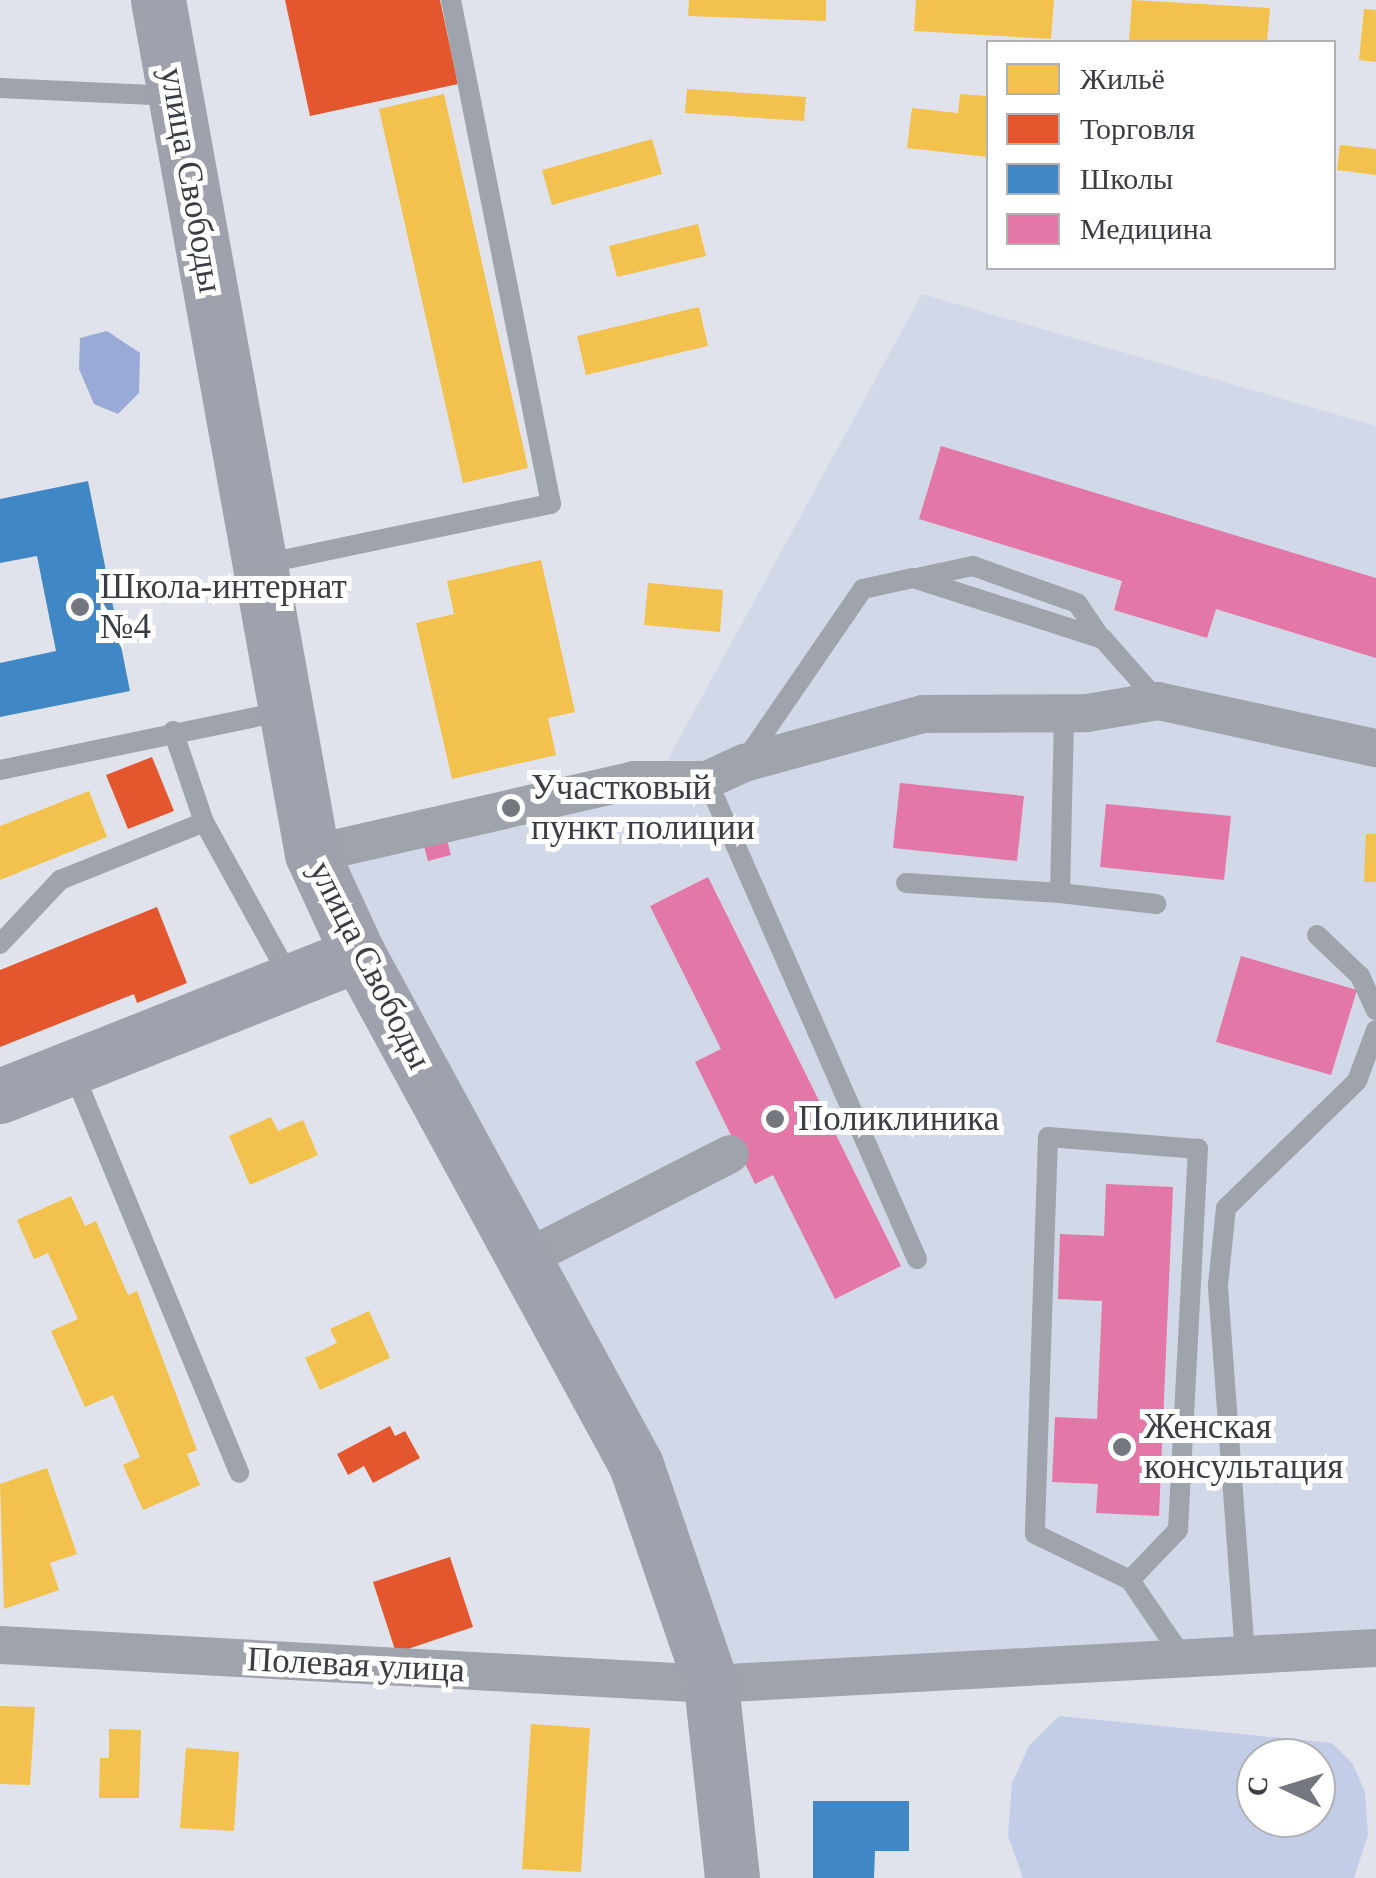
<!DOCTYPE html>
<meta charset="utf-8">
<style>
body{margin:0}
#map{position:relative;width:1376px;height:1878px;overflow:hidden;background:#e0e3ec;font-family:Georgia,serif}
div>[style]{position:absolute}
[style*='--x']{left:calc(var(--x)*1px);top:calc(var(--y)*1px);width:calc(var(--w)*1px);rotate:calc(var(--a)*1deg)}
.built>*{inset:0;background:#d1d8e7}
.green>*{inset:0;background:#c3cde8}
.water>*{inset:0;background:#99aad6}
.homes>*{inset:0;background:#f2c14e}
.shops>*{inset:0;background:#e4572e}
.schools>*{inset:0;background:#3f88c5}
.health>*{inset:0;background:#e377a8}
.lane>*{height:20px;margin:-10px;padding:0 10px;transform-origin:10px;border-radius:10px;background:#9fa3ac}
.street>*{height:38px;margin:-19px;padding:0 19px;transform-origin:19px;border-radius:19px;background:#9fa3ac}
.secondary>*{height:55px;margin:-27.5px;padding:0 27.5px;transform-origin:27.5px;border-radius:27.5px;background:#9fa2ac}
.dots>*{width:28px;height:28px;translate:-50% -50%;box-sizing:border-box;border:5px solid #fff;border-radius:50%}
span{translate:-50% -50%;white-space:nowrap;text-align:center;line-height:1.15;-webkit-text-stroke:10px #fff;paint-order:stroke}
.street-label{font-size:35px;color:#3a3d43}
.poi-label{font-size:35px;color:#3a3d43}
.left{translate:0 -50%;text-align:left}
.legend{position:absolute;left:986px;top:40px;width:350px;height:230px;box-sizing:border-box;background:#fff;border:2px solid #b0b1b4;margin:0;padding:12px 18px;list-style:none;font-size:30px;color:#3a3d43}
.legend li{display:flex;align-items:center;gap:20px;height:50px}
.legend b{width:50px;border:2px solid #b0b1b4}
.north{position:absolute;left:1236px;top:1738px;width:100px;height:100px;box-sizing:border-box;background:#fff;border:2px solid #b0b1b4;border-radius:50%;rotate:274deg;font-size:28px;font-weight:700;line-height:40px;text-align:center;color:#3a3d43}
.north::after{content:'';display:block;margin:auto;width:35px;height:45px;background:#74777e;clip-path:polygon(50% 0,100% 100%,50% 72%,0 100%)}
</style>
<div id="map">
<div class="built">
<i style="clip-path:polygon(922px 294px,1376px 426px,1376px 1647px,712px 1682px,315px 853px,663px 768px)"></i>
</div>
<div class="green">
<i style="clip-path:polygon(evenodd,1059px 1716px,1332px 1743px,1353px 1764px,1365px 1792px,1368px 1835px,1354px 1878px,1023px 1878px,1008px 1836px,1012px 1783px,1029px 1746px,1059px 1716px,1256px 1758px,1316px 1758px,1316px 1818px,1256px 1818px,1256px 1758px)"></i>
</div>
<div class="water">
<i style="clip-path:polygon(107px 331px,140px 353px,139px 393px,118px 414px,94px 404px,79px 369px,80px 338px)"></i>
</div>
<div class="homes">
<i style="clip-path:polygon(689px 0,826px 0,826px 21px,688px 16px)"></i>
<i style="clip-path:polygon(916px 0,1054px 0,1051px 39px,914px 31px)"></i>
<i style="clip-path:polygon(1132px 0,1270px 8px,1267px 42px,1129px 42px)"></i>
<i style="clip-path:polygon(1364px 9px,1376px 10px,1376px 62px,1359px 60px)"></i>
<i style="clip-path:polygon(687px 89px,806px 97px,804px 121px,685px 113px)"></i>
<i style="clip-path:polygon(444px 94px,528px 468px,463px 483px,379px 109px)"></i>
<i style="clip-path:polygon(960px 94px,986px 96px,988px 157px,907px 148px,912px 108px,958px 113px)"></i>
<i style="clip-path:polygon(652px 139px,662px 174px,552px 205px,542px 170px)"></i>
<i style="clip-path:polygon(1340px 145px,1376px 149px,1376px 175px,1337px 170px)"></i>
<i style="clip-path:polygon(698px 224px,706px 256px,617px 277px,609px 246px)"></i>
<i style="clip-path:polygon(699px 307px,708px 346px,586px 375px,577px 336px)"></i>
<i style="clip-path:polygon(541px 560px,575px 712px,548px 718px,556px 755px,452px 779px,416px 623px,454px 614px,447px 581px)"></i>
<i style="clip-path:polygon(648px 583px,723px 590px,720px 632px,644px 625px)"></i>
<i style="clip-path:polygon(89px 791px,107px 837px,0 880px,0 826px)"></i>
<i style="clip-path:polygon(1366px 834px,1376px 834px,1376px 882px,1364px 882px)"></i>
<i style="clip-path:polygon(271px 1117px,278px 1131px,303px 1120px,318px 1155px,250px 1185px,229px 1136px)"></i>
<i style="clip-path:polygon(71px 1196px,85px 1226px,96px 1221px,128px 1295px,137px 1291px,197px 1450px,187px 1454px,200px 1485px,143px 1510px,123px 1465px,140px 1457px,113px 1395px,85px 1407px,51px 1331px,78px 1319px,48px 1253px,34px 1259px,17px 1220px)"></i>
<i style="clip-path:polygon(369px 1311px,390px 1358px,320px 1390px,305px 1358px,337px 1343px,330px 1329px)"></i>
<i style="clip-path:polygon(47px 1468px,77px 1554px,50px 1563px,59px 1590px,4px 1609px,0 1484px)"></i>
<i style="clip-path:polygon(0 1706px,35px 1707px,30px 1785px,0 1784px)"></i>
<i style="clip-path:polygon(531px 1724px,590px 1728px,581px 1872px,522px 1869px)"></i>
<i style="clip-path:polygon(109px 1729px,141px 1730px,139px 1798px,99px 1798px,100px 1758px,109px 1758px)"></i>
<i style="clip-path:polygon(186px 1748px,239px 1752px,234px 1831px,180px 1828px)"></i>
</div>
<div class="shops">
<i style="clip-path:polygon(285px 0,440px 0,458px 84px,310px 116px)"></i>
<i style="clip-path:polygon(152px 757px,174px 811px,128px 829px,106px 775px)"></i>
<i style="clip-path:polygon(157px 907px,187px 983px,137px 1003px,134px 994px,0 1047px,0 970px)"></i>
<i style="clip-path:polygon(390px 1426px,395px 1436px,405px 1431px,420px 1458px,373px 1483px,364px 1466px,348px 1475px,337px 1454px)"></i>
<i style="clip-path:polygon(450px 1557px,473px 1627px,396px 1653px,373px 1582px)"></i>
</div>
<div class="schools">
<i style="clip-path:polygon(88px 481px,130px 691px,0 717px,0 663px,56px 651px,37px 556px,0 563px,0 499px)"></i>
<i style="clip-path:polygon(813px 1801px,909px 1801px,909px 1851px,875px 1851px,874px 1878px,813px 1878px)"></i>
</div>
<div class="health">
<i style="clip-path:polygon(941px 446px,1376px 578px,1376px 658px,1216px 609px,1207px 638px,1114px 610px,1122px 581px,919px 519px)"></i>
<i style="clip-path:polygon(900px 783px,1024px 796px,1017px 861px,893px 848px)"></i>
<i style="clip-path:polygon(1106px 804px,1231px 816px,1224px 880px,1100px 867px)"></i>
<i style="clip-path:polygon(446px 836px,451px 855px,428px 861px,423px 842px)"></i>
<i style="clip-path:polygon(708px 877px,901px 1266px,835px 1299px,773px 1175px,755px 1184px,695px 1062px,721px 1049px,650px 906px)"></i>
<i style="clip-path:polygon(1241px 956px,1357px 990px,1331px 1075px,1216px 1042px)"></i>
<i style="clip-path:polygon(1106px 1184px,1173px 1187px,1159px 1516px,1096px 1513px,1098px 1484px,1052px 1482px,1055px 1417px,1097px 1419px,1102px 1301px,1058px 1299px,1060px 1234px,1104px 1236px)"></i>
</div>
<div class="lane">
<i style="--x:0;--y:88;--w:174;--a:2.6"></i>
<i style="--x:263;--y:564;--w:294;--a:-11.8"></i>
<i style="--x:551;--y:504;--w:514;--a:-101.22"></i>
<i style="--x:921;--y:577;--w:53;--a:-11.9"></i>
<i style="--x:973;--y:566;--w:110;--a:19.6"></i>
<i style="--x:1077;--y:603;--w:42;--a:55.6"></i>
<i style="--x:173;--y:731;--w:96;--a:71.2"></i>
<i style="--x:204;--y:822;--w:178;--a:61.1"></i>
<i style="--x:744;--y:762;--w:210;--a:-55.5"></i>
<i style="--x:863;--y:589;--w:51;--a:-12.4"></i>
<i style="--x:913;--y:578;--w:200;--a:17.8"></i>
<i style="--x:1103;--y:639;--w:83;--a:48.4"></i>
<i style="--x:0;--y:770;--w:290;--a:-11.7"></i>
<i style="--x:707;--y:780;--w:523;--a:66.33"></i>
<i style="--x:906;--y:883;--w:154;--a:3.7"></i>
<i style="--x:1060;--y:893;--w:179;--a:-88.7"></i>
<i style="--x:1060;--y:893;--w:97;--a:6.5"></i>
<i style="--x:1317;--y:935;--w:59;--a:43.6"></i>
<i style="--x:1360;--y:976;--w:38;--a:65"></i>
<i style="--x:0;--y:944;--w:88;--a:-46.8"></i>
<i style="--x:60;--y:880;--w:155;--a:-21.9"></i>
<i style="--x:72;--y:1069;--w:437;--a:67.5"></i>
<i style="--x:1130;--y:1580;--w:69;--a:-46.2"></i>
<i style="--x:1178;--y:1530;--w:382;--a:-87"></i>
<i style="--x:1198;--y:1149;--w:150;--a:-175.4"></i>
<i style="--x:1048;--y:1137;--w:397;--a:91.9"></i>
<i style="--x:1035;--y:1534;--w:106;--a:25.8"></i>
<i style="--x:1130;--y:1580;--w:94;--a:55.8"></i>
<i style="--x:1245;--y:1655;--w:371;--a:-94.2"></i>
<i style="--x:1218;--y:1285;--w:77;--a:-84.1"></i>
<i style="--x:1226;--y:1208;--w:182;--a:-44.1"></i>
<i style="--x:1357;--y:1081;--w:54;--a:-69.6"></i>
</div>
<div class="street">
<i style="--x:312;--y:854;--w:330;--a:-12.9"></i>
<i style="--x:634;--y:780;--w:73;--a:0"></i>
<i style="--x:707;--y:780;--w:41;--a:-24.7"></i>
<i style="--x:744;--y:763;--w:186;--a:-15.3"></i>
<i style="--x:923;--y:714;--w:164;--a:-0.3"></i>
<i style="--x:1087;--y:713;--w:72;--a:-9.6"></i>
<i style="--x:1158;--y:701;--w:223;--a:12.2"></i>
<i style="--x:525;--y:1259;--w:230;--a:-27.1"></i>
<i style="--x:0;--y:1645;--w:712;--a:3.14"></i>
<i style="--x:711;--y:1684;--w:666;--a:-3.1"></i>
</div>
<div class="secondary">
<i style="--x:158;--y:0;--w:868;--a:79.78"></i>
<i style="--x:312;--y:854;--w:110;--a:65.3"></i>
<i style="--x:358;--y:954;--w:582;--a:61.45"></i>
<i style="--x:636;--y:1465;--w:231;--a:71.1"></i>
<i style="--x:711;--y:1684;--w:195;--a:83.8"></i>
<i style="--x:0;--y:1096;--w:385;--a:-21.6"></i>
</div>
<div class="dots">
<i style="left:80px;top:607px;background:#74777e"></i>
<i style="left:511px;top:808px;background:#74777e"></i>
<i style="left:775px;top:1119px;background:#74777e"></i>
<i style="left:1122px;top:1447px;background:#74777e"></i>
</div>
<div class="street-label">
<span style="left:191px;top:180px;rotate:80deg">улица Свободы</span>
<span style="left:370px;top:965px;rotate:63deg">улица Свободы</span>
<span style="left:356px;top:1665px;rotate:3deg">Полевая улица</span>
</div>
<div class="poi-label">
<span class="left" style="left:100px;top:607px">Школа-интернат<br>№4</span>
<span class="left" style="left:531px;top:808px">Участковый<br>пункт полиции</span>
<span class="left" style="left:798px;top:1119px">Поликлиника</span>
<span class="left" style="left:1144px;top:1447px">Женская<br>консультация</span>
</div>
<ul class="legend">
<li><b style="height:28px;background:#f2c14e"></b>Жильё</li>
<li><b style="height:28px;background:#e4572e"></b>Торговля</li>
<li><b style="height:28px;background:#3f88c5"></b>Школы</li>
<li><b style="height:28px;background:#e377a8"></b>Медицина</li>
</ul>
<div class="north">С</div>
</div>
